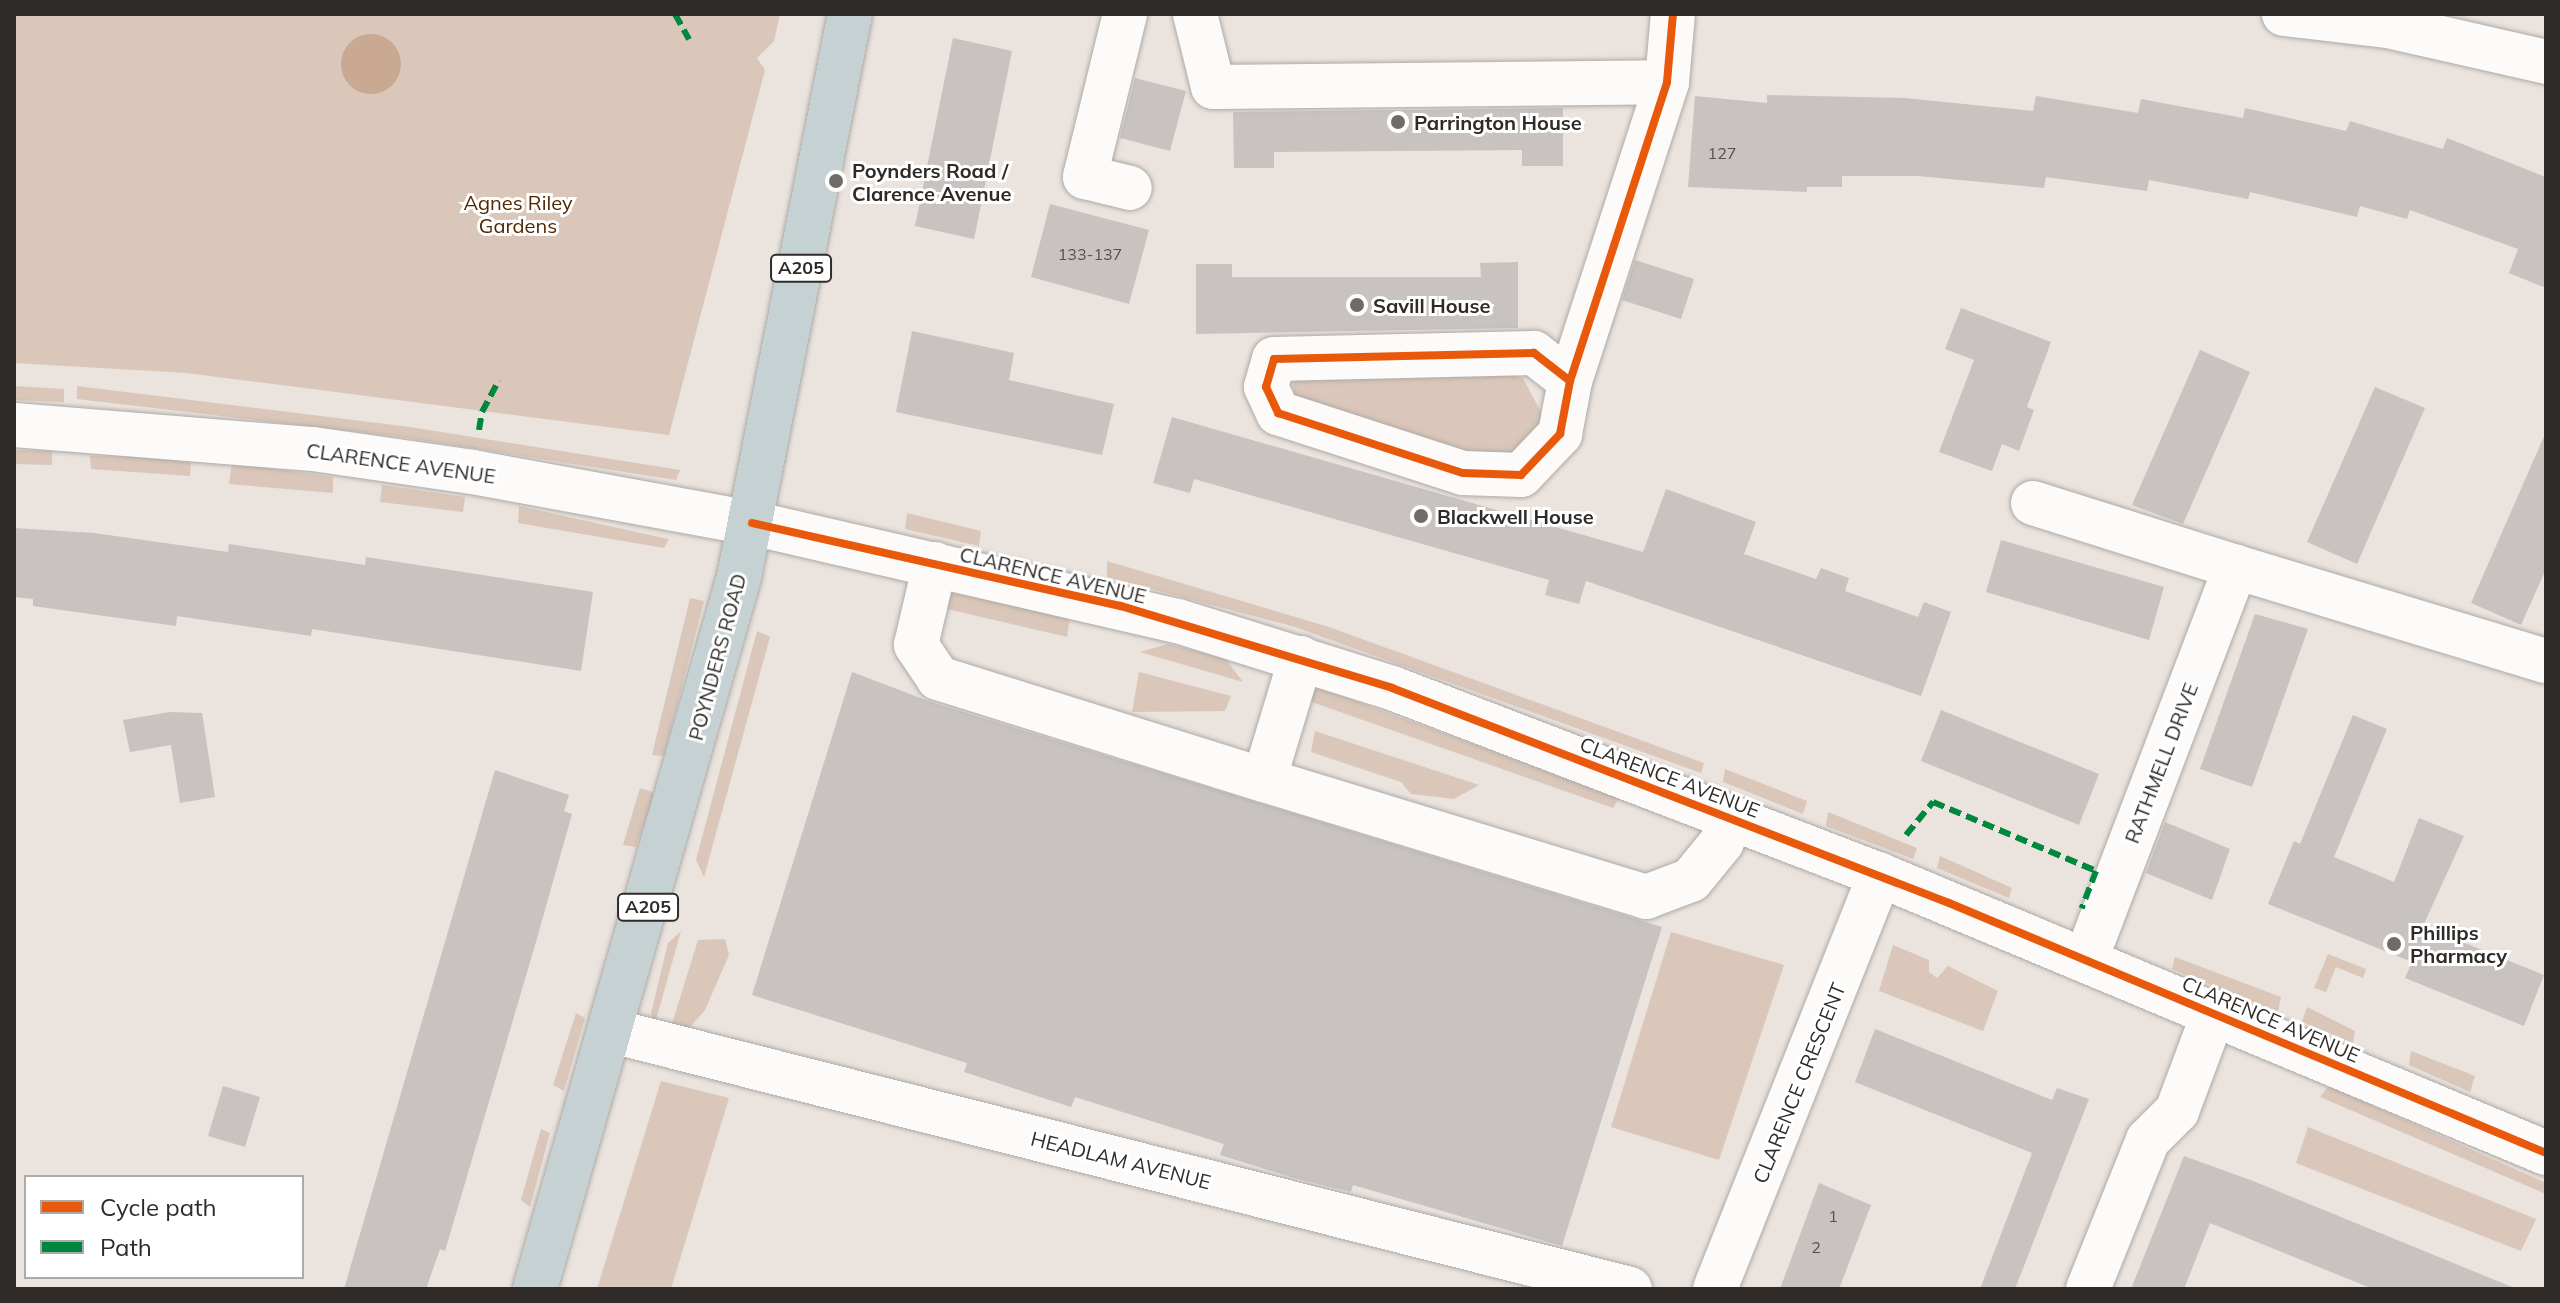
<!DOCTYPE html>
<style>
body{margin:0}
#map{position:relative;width:2560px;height:1303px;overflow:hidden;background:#eae3de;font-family:Mulish,sans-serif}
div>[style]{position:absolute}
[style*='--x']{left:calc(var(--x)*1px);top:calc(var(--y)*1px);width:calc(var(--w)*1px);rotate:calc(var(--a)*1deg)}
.green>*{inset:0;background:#dac7b9}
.water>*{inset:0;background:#c9a992}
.round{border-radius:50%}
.building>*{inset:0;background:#c8c3c0}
.roads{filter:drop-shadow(0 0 2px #afaaa6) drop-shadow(0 0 2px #afaaa6)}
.minor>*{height:44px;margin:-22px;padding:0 22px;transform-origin:22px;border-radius:22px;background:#fcfbfa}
.highway>*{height:44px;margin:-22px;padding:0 22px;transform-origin:22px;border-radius:22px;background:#c6d1d3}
.quiet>*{height:6px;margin-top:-3px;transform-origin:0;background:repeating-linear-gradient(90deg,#00873e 0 12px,transparent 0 18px)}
.cycleway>*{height:8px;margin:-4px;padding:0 4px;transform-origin:4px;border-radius:4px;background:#e8590c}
.dots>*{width:22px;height:22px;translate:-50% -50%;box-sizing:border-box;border:4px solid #fff;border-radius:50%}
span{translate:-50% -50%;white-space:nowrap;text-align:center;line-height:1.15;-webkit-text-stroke:6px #fff;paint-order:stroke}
.number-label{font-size:16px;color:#55514e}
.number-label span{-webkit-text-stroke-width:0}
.shield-label span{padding:2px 6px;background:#fff;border:2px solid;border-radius:6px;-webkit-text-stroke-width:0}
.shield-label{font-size:18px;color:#2f2b28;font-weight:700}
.poi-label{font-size:20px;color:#2f2b28;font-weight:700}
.left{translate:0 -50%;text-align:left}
.park-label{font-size:20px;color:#502600}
.street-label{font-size:20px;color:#2f2b28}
.frame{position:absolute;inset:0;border:16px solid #2f2b28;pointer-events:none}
.legend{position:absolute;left:24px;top:1175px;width:280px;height:104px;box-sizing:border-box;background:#fff;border:2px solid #acaaa9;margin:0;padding:10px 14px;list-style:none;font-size:24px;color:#2f2b28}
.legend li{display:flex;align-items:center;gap:16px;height:40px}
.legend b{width:40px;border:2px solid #acaaa9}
</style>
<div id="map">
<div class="green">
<i style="clip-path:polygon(14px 14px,780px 14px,774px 41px,757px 58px,765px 70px,669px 435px,187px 373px,14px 363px)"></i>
<i style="clip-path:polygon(1484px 367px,1523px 378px,1543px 416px,1531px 445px,1494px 463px,1295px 400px,1293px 383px,1304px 371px)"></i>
<i style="clip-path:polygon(14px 386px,64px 389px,64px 402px,14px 400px)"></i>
<i style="clip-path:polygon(77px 386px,410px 427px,680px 470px,676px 480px,401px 437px,77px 399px)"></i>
<i style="clip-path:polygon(14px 450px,52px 451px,52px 465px,14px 464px)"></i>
<i style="clip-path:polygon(90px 456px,191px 457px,190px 476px,91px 469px)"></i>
<i style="clip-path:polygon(232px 463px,333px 477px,333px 493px,229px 484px)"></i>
<i style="clip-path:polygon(382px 485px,465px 497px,463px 512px,380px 502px)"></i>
<i style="clip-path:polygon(519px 506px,668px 539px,669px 539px,664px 548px,518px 523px)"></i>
<i style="clip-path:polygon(907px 513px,981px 531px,979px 546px,905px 529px)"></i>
<i style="clip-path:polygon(1107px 561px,1329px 627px,1704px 763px,1701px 773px,1295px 627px,1107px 577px)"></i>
<i style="clip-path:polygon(937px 590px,1070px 617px,1067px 637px,934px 606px)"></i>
<i style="clip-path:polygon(690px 598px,704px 601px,664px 756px,652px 755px)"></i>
<i style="clip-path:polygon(757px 631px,770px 637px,704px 877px,696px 860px)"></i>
<i style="clip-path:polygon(1168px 644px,1225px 658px,1243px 682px,1140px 652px)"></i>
<i style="clip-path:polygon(1139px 672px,1231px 696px,1225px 711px,1132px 712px)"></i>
<i style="clip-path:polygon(1315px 686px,1619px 798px,1613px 808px,1289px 694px)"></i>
<i style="clip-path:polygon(1315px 731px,1479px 785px,1454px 799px,1411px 794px,1401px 782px,1311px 752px)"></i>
<i style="clip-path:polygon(1725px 769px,1807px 801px,1803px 814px,1723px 782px)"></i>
<i style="clip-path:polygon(640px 788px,655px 793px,636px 847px,623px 845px)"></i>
<i style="clip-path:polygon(1828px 812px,1917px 848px,1913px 859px,1826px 826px)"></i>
<i style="clip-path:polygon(1940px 856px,2012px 888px,2009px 898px,1937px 868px)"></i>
<i style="clip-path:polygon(681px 931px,654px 1027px,651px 1013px,668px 943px)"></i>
<i style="clip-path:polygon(1671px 932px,1784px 965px,1719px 1160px,1611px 1127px)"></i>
<i style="clip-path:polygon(725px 939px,729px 955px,705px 1010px,686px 1032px,671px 1027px,698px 940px)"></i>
<i style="clip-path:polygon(1893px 945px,1929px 960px,1929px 972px,1937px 978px,1948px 966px,1998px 991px,1983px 1031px,1879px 991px)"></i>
<i style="clip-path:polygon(2328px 954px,2366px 969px,2363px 978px,2336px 967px,2326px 992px,2314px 988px)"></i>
<i style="clip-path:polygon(2175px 957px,2281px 997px,2278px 1012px,2172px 969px)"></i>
<i style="clip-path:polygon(2307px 1007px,2355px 1031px,2353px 1043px,2302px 1022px)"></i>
<i style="clip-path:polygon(576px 1013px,585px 1018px,564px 1091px,553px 1085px)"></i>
<i style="clip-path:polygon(2411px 1051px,2475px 1076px,2470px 1092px,2409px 1065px)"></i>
<i style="clip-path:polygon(661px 1081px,729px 1098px,671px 1289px,597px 1289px)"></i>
<i style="clip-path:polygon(2329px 1086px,2546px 1183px,2546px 1194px,2320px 1097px)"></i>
<i style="clip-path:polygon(2308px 1127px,2536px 1219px,2521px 1251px,2296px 1163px)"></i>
<i style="clip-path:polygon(541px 1129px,550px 1133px,530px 1207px,521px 1200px)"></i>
</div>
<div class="water">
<i class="round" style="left:341px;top:34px;width:60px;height:60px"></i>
</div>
<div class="building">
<i style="clip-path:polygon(953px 38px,1012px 51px,974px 239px,915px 226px)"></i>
<i style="clip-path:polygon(1135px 78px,1186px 91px,1170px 151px,1120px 138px)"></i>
<i style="clip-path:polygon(1767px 95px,1905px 98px,2033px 111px,2036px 96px,2138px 113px,2141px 99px,2243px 118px,2245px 108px,2346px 131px,2350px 121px,2443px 149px,2447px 138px,2546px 177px,2546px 288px,2509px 273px,2518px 249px,2410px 210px,2407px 219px,2360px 206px,2357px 217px,2250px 192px,2248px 199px,2149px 180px,2147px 191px,2046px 177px,2044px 188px,1918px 176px,1842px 176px,1842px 187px,1807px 187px,1807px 192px,1688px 187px,1695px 96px,1767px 103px)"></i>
<i style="clip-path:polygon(1563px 108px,1563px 166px,1522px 166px,1522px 150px,1274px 152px,1274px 168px,1234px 168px,1233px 112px)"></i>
<i style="clip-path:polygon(1050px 204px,1149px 230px,1129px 304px,1031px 277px)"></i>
<i style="clip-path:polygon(1635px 260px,1694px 279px,1681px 319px,1622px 300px)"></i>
<i style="clip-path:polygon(1518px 262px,1518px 328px,1196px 334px,1196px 264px,1232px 264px,1232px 277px,1481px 277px,1480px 263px)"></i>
<i style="clip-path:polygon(1961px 308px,2051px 342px,2027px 407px,2034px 410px,2019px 451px,2002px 444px,1992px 471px,1939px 452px,1974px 360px,1945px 349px)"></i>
<i style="clip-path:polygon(912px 331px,1014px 353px,1009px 380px,1114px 404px,1102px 455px,896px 412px)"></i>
<i style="clip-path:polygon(2200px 350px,2250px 372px,2183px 524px,2132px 505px)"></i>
<i style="clip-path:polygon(2375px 387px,2425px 408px,2357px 564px,2307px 542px)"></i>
<i style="clip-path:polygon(1172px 417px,1643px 552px,1666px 489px,1756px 522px,1744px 554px,1816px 579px,1821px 568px,1849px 578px,1845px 591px,1918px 617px,1924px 602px,1951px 612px,1921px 696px,1586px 581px,1579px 604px,1545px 595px,1549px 580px,1194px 479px,1190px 493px,1153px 483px)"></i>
<i style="clip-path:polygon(2546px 432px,2546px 569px,2521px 625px,2471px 603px)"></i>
<i style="clip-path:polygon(14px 528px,94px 533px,228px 552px,229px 544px,365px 565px,366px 557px,593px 592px,581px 671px,312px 629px,311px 636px,177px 616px,176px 626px,33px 606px,33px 599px,14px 597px)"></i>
<i style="clip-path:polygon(2001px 540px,2164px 587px,2149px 640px,1986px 592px)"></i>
<i style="clip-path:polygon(2255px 614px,2308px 629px,2252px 787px,2200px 769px)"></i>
<i style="clip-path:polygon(852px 672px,931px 702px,1662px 927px,1562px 1246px,1353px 1185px,1351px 1192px,1294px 1178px,1220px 1155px,1224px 1144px,1075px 1097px,1071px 1107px,1028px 1093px,964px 1072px,967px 1063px,752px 995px)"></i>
<i style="clip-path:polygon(1941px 710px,2099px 774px,2079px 825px,1921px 761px)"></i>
<i style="clip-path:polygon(170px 712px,202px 713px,215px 797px,180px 803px,171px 745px,130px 752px,123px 720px)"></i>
<i style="clip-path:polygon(2353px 715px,2387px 729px,2334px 857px,2394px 882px,2419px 818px,2464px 836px,2423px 926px,2544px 975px,2524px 1026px,2405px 978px,2412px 962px,2268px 904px,2294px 841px,2300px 844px)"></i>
<i style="clip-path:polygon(495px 770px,569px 795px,564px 811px,572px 814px,538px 935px,445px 1251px,440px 1249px,426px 1289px,344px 1289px)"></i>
<i style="clip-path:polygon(2165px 822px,2230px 849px,2212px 900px,2146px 873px)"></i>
<i style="clip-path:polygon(1875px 1029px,2052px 1100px,2057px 1088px,2089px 1099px,2015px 1289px,1980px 1289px,2032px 1153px,1855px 1082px)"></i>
<i style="clip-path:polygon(223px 1086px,260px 1097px,245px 1147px,208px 1136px)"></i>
<i style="clip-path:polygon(2184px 1156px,2253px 1181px,2517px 1289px,2373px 1289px,2210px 1223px,2184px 1289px,2131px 1289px)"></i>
<i style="clip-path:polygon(1819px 1183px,1871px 1205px,1839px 1289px,1780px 1289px)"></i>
</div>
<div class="roads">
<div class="minor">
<i style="--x:1125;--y:14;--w:168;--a:103.8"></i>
<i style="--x:1085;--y:177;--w:46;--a:13.7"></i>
<i style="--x:1195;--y:14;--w:75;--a:76.1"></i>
<i style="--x:1213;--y:87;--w:454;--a:-0.6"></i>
<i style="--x:2284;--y:14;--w:105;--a:6.6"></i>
<i style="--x:2388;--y:26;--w:162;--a:12.8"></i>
<i style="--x:1570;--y:381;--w:46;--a:-142.1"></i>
<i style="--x:1534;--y:353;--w:260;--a:178.7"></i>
<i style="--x:1274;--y:359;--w:29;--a:106"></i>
<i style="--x:1266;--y:387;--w:29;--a:65"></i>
<i style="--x:1278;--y:413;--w:194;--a:18"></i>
<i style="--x:1463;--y:473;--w:58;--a:2"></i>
<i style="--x:1521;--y:475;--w:57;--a:-46.4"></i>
<i style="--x:1560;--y:434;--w:54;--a:-79.3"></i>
<i style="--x:1570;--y:381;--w:314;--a:-72"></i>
<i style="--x:1667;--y:82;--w:68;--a:-85"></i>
<i style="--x:14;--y:425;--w:300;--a:4.6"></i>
<i style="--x:313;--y:449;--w:162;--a:8.2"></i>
<i style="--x:473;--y:472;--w:284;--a:10.4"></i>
<i style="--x:752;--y:523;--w:437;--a:13"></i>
<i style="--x:1178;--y:621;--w:224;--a:17.4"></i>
<i style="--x:1392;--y:688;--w:523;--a:20.97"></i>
<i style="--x:1880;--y:875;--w:722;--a:22.66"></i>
<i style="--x:2033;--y:503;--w:213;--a:17.5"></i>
<i style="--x:935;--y:564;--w:83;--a:103.2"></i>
<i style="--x:916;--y:645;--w:40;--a:56"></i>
<i style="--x:938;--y:678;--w:342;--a:17.4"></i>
<i style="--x:1301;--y:658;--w:127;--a:106.9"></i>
<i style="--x:1264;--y:780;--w:400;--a:17"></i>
<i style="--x:1646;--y:897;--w:48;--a:-20.7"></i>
<i style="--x:1691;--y:880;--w:49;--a:-50.8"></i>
<i style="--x:1722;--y:842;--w:26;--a:-74"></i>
<i style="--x:2086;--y:959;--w:420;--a:-69.1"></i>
<i style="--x:2236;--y:567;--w:324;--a:16.9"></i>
<i style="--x:612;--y:1031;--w:1050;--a:14.22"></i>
<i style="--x:1715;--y:1289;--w:446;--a:-68.3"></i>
<i style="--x:2088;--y:1289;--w:161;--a:-68.1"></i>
<i style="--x:2148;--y:1140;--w:41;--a:-45"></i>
<i style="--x:2177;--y:1111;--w:106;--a:-69.5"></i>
</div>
<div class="highway">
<i style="--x:535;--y:1289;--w:741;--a:-74.01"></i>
<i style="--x:739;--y:577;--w:574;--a:-78.85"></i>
</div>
</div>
<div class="quiet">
<i style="--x:675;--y:14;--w:29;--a:61"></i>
<i style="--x:479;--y:430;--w:18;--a:-81"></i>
<i style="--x:482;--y:412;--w:36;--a:-62"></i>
<i style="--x:1906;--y:835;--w:43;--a:-50.7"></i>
<i style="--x:1933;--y:802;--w:177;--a:22.9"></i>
<i style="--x:2096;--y:871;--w:40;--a:111"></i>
</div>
<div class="cycleway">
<i style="--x:1570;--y:381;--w:46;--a:-142.1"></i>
<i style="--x:1534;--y:353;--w:260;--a:178.7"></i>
<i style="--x:1274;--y:359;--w:29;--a:106"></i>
<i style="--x:1266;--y:387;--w:29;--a:65"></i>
<i style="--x:1278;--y:413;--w:194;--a:18"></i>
<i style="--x:1463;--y:473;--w:58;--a:2"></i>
<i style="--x:1521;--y:475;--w:57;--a:-46.4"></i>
<i style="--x:1560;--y:434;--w:54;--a:-79.3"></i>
<i style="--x:1570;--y:381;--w:314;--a:-72"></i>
<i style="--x:1667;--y:82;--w:68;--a:-85"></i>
<i style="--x:752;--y:523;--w:378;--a:12.7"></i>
<i style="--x:1121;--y:606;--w:283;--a:16.8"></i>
<i style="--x:1392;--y:688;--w:597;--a:21.11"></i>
<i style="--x:1949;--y:903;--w:647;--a:22.72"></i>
</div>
<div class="dots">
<i style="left:1398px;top:122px;background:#706b68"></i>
<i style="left:836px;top:181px;background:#706b68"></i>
<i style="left:1357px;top:305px;background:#706b68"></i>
<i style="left:1421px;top:516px;background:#706b68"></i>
<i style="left:2394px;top:944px;background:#706b68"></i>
</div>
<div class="number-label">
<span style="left:1722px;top:153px">127</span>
<span style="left:1090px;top:254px">133-137</span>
<span style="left:1833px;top:1216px">1</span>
<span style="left:1816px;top:1247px">2</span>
</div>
<div class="shield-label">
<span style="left:801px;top:268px">A205</span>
<span style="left:648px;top:907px">A205</span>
</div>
<div class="poi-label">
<span class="left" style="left:1414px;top:122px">Parrington House</span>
<span class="left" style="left:852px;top:182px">Poynders Road /<br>Clarence Avenue</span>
<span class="left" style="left:1373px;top:305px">Savill House</span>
<span class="left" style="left:1437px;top:516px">Blackwell House</span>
<span class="left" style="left:2410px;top:944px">Phillips<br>Pharmacy</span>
</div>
<div class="park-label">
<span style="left:518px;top:214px">Agnes Riley<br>Gardens</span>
</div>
<div class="street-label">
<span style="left:401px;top:463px;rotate:8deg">CLARENCE AVENUE</span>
<span style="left:1053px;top:575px;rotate:13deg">CLARENCE AVENUE</span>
<span style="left:717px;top:657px;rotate:-75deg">POYNDERS ROAD</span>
<span style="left:2161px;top:763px;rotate:-69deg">RATHMELL DRIVE</span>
<span style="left:1670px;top:777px;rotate:21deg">CLARENCE AVENUE</span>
<span style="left:2271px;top:1019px;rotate:23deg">CLARENCE AVENUE</span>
<span style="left:1799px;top:1083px;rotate:-68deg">CLARENCE CRESCENT</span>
<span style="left:1121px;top:1160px;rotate:14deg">HEADLAM AVENUE</span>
</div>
<div class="frame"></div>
<ul class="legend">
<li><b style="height:10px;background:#e8590c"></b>Cycle path</li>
<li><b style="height:10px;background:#00873e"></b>Path</li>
</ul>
</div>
